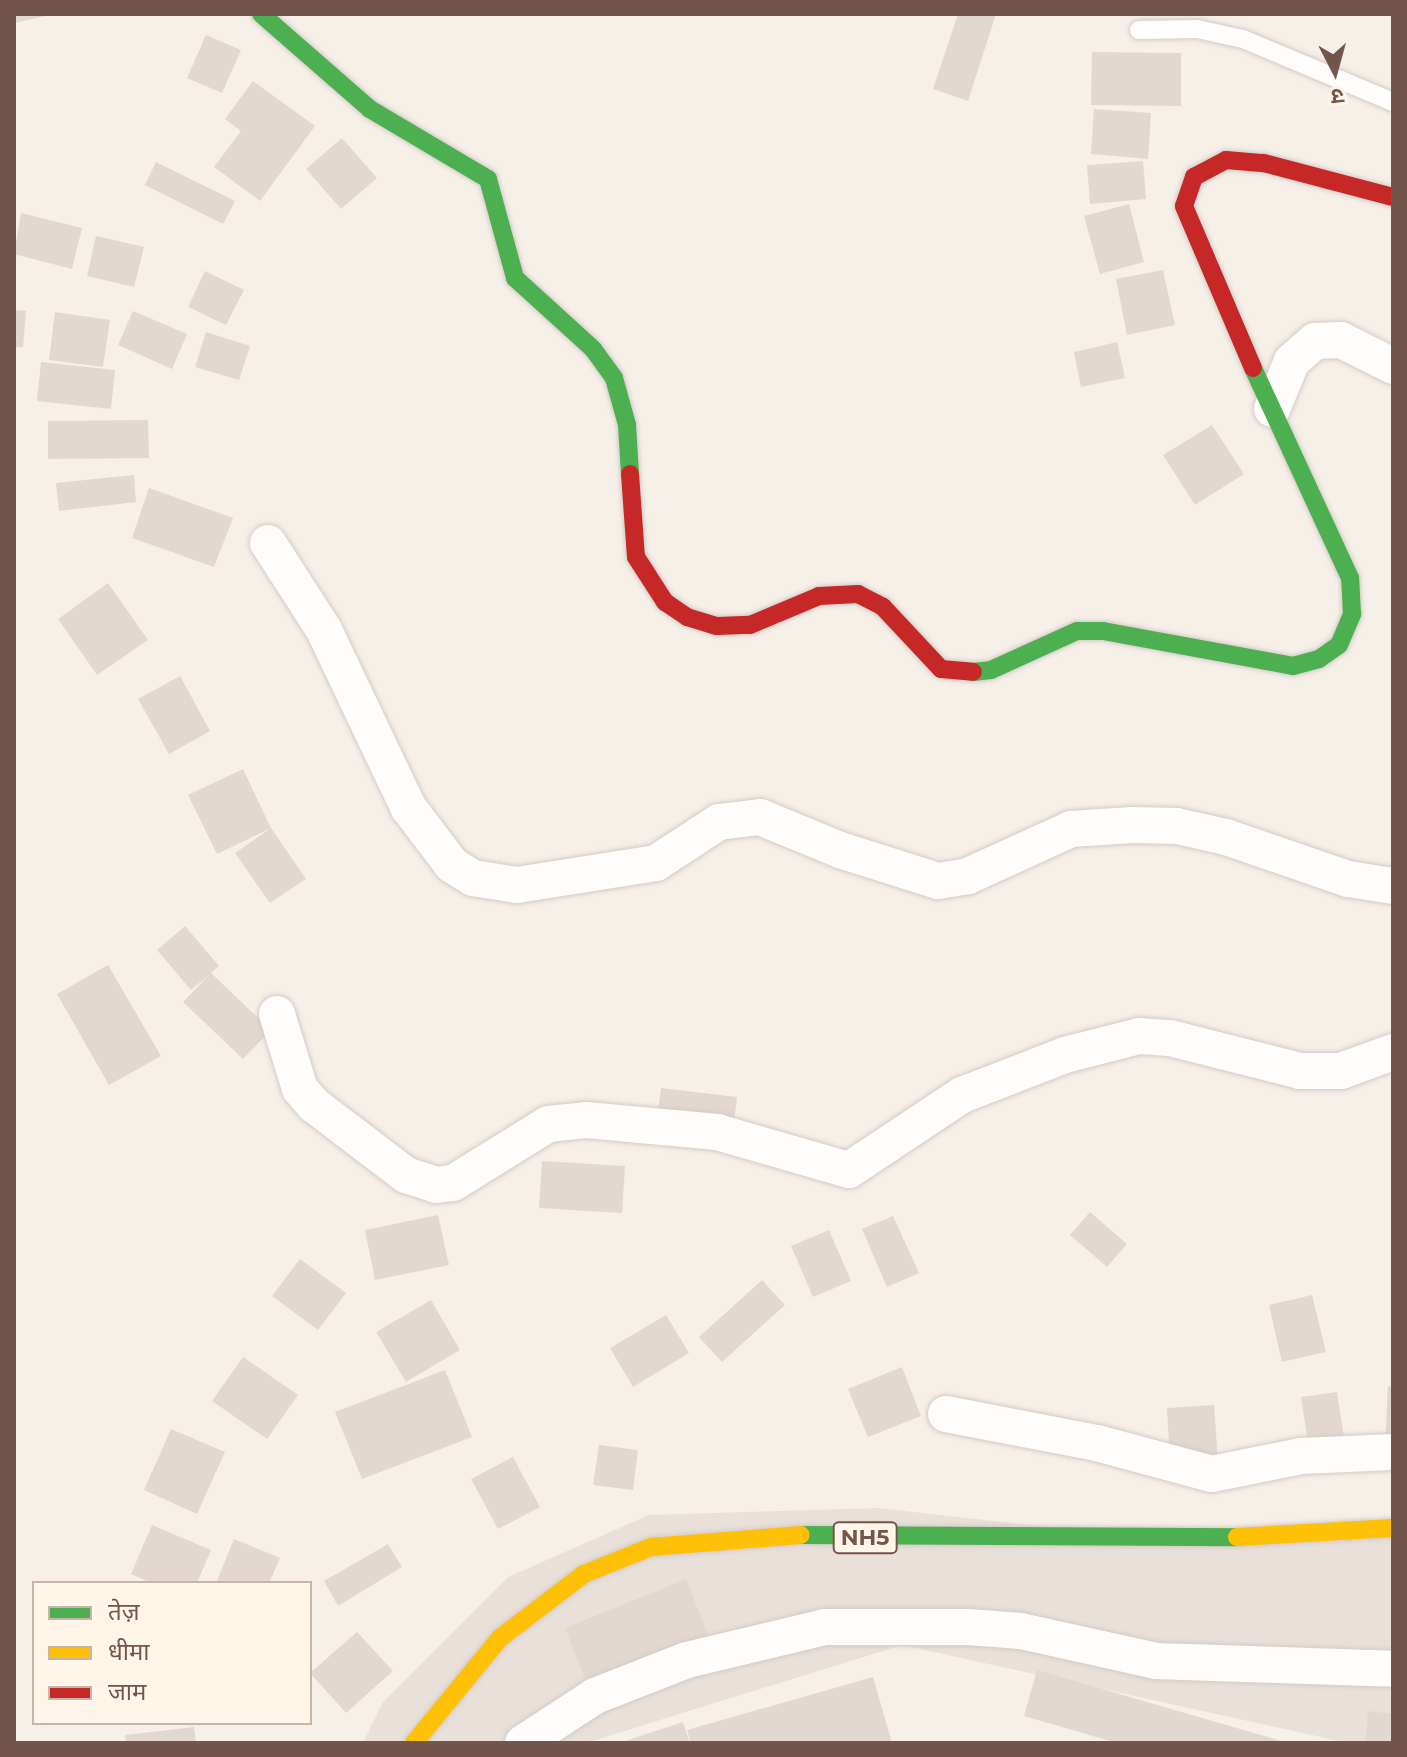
<!DOCTYPE html>
<meta charset="utf-8">
<style>
body{margin:0}
#map{position:relative;width:1407px;height:1757px;overflow:hidden;background:#f6f0e9;font-family:Montserrat,"Noto Sans Devanagari",sans-serif}
div>[style]{position:absolute}
[style*='--x']{left:calc(var(--x)*1px);top:calc(var(--y)*1px);width:calc(var(--w)*1px);rotate:calc(var(--a)*1deg)}
.industrial>*{inset:0;background:#e9e0da}
.building>*{inset:0;background:#e2d8d1}
.roads{filter:drop-shadow(0 0 2px #d4cbc6) drop-shadow(0 0 2px #d4cbc6)}
.lane>*{height:18px;margin:-9px;padding:0 9px;transform-origin:9px;border-radius:9px;background:#fefdfc}
.street>*{height:36px;margin:-18px;padding:0 18px;transform-origin:18px;border-radius:18px;background:#fefdfc}
.fast>*{height:18px;margin:-9px;padding:0 9px;transform-origin:9px;border-radius:9px;background:#4caf50}
.slow>*{height:18px;margin:-9px;padding:0 9px;transform-origin:9px;border-radius:9px;background:#ffc107}
.jam>*{height:18px;margin:-9px;padding:0 9px;transform-origin:9px;border-radius:9px;background:#c62828}
span{translate:-50% -50%;white-space:nowrap;text-align:center;line-height:1.15;-webkit-text-stroke:7px #fff5e9;paint-order:stroke}
.shield-label span{padding:2px 6px;background:#fff5e9;border:2px solid;border-radius:6px;-webkit-text-stroke-width:0}
.shield-label{font-size:22px;color:#745549;font-weight:700}
.frame{position:absolute;inset:0;border:16px solid #745549;pointer-events:none}
.legend{position:absolute;left:32px;top:1581px;width:280px;height:144px;box-sizing:border-box;background:#fff5e9;border:2px solid #c7b5a9;margin:0;padding:10px 14px;list-style:none;font-size:24px;color:#745549}
.legend li{display:flex;align-items:center;gap:16px;height:40px}
.legend b{width:40px;border:2px solid #c7b5a9}
.north{position:absolute;left:1295px;top:32px;width:80px;height:80px;-webkit-text-stroke:6px #fff5e9;paint-order:stroke;rotate:174deg;font-size:22px;font-weight:700;line-height:32px;text-align:center;color:#745549}
.north::after{content:'';display:block;margin:auto;width:28px;height:36px;background:#745549;clip-path:polygon(50% 0,100% 100%,50% 72%,0 100%)}
</style>
<div id="map">
<div class="industrial">
<i style="clip-path:polygon(878px 1508px,1057px 1528px,1393px 1532px,1393px 1743px,1348px 1743px,902px 1645px,586px 1743px,363px 1743px,383px 1702px,508px 1577px,649px 1515px)"></i>
</div>
<div class="building">
<i style="clip-path:polygon(14px 14px,49px 14px,50px 15px,14px 23px)"></i>
<i style="clip-path:polygon(958px 14px,996px 14px,968px 101px,933px 89px)"></i>
<i style="clip-path:polygon(206px 35px,241px 50px,222px 93px,187px 78px)"></i>
<i style="clip-path:polygon(1092px 52px,1181px 53px,1181px 106px,1091px 105px)"></i>
<i style="clip-path:polygon(253px 81px,315px 126px,260px 201px,214px 167px,241px 131px,225px 119px)"></i>
<i style="clip-path:polygon(1094px 109px,1151px 113px,1148px 159px,1091px 154px)"></i>
<i style="clip-path:polygon(342px 138px,377px 178px,341px 209px,306px 169px)"></i>
<i style="clip-path:polygon(1143px 161px,1146px 199px,1090px 204px,1087px 165px)"></i>
<i style="clip-path:polygon(156px 162px,235px 201px,223px 224px,145px 185px)"></i>
<i style="clip-path:polygon(1129px 204px,1144px 262px,1100px 274px,1084px 216px)"></i>
<i style="clip-path:polygon(21px 213px,82px 228px,72px 269px,14px 254px)"></i>
<i style="clip-path:polygon(96px 236px,144px 247px,134px 287px,87px 276px)"></i>
<i style="clip-path:polygon(1163px 270px,1175px 325px,1127px 335px,1116px 279px)"></i>
<i style="clip-path:polygon(205px 271px,244px 290px,226px 325px,188px 307px)"></i>
<i style="clip-path:polygon(14px 310px,26px 311px,23px 347px,14px 347px)"></i>
<i style="clip-path:polygon(133px 311px,187px 334px,172px 369px,118px 345px)"></i>
<i style="clip-path:polygon(55px 312px,110px 320px,103px 367px,49px 360px)"></i>
<i style="clip-path:polygon(206px 332px,250px 346px,239px 380px,195px 367px)"></i>
<i style="clip-path:polygon(1117px 342px,1125px 378px,1081px 387px,1074px 352px)"></i>
<i style="clip-path:polygon(41px 362px,115px 370px,111px 409px,37px 401px)"></i>
<i style="clip-path:polygon(148px 420px,149px 458px,48px 459px,48px 421px)"></i>
<i style="clip-path:polygon(1212px 425px,1244px 474px,1195px 505px,1163px 455px)"></i>
<i style="clip-path:polygon(134px 475px,136px 502px,59px 511px,56px 483px)"></i>
<i style="clip-path:polygon(149px 488px,233px 518px,214px 567px,132px 538px)"></i>
<i style="clip-path:polygon(108px 583px,148px 640px,97px 675px,58px 619px)"></i>
<i style="clip-path:polygon(180px 676px,210px 731px,169px 754px,138px 699px)"></i>
<i style="clip-path:polygon(243px 769px,271px 828px,306px 879px,270px 903px,235px 853px,271px 828px,217px 854px,188px 795px)"></i>
<i style="clip-path:polygon(185px 926px,219px 966px,211px 973px,271px 1030px,243px 1059px,183px 1002px,209px 975px,191px 990px,157px 950px)"></i>
<i style="clip-path:polygon(108px 965px,161px 1056px,109px 1085px,57px 994px)"></i>
<i style="clip-path:polygon(661px 1088px,737px 1097px,733px 1129px,657px 1120px)"></i>
<i style="clip-path:polygon(542px 1161px,625px 1166px,622px 1213px,539px 1208px)"></i>
<i style="clip-path:polygon(1090px 1212px,1127px 1244px,1107px 1267px,1070px 1235px)"></i>
<i style="clip-path:polygon(438px 1215px,449px 1265px,375px 1280px,365px 1230px)"></i>
<i style="clip-path:polygon(893px 1216px,919px 1273px,887px 1287px,862px 1229px)"></i>
<i style="clip-path:polygon(829px 1230px,851px 1281px,813px 1297px,791px 1246px)"></i>
<i style="clip-path:polygon(300px 1259px,346px 1293px,318px 1330px,272px 1296px)"></i>
<i style="clip-path:polygon(762px 1280px,785px 1305px,722px 1362px,699px 1337px)"></i>
<i style="clip-path:polygon(1312px 1295px,1326px 1352px,1282px 1362px,1269px 1305px)"></i>
<i style="clip-path:polygon(431px 1300px,460px 1350px,406px 1382px,376px 1332px)"></i>
<i style="clip-path:polygon(666px 1315px,689px 1353px,633px 1387px,610px 1348px)"></i>
<i style="clip-path:polygon(243px 1357px,298px 1395px,267px 1439px,212px 1401px)"></i>
<i style="clip-path:polygon(902px 1367px,921px 1416px,868px 1437px,848px 1389px)"></i>
<i style="clip-path:polygon(445px 1370px,472px 1437px,362px 1479px,335px 1412px)"></i>
<i style="clip-path:polygon(1388px 1386px,1393px 1387px,1393px 1445px,1385px 1444px)"></i>
<i style="clip-path:polygon(1337px 1392px,1345px 1444px,1309px 1449px,1301px 1397px)"></i>
<i style="clip-path:polygon(1214px 1405px,1218px 1462px,1170px 1465px,1167px 1408px)"></i>
<i style="clip-path:polygon(171px 1429px,225px 1452px,197px 1514px,144px 1490px)"></i>
<i style="clip-path:polygon(599px 1445px,638px 1450px,633px 1490px,593px 1485px)"></i>
<i style="clip-path:polygon(513px 1457px,540px 1507px,498px 1529px,471px 1479px)"></i>
<i style="clip-path:polygon(152px 1525px,211px 1550px,197px 1583px,151px 1583px,131px 1574px)"></i>
<i style="clip-path:polygon(234px 1539px,280px 1558px,269px 1583px,216px 1583px)"></i>
<i style="clip-path:polygon(388px 1544px,402px 1567px,338px 1606px,324px 1581px)"></i>
<i style="clip-path:polygon(686px 1579px,709px 1637px,588px 1686px,565px 1628px)"></i>
<i style="clip-path:polygon(357px 1632px,393px 1671px,346px 1713px,310px 1673px)"></i>
<i style="clip-path:polygon(1037px 1670px,1285px 1742px,1285px 1743px,1117px 1743px,1024px 1716px)"></i>
<i style="clip-path:polygon(873px 1677px,892px 1743px,691px 1743px,687px 1730px)"></i>
<i style="clip-path:polygon(1368px 1711px,1393px 1714px,1393px 1743px,1365px 1743px)"></i>
<i style="clip-path:polygon(683px 1722px,690px 1743px,622px 1743px,622px 1742px)"></i>
<i style="clip-path:polygon(194px 1727px,196px 1743px,126px 1743px,125px 1735px)"></i>
</div>
<div class="roads">
<div class="lane">
<i style="--x:1139;--y:30;--w:58;--a:-1"></i>
<i style="--x:1197;--y:29;--w:47;--a:12.3"></i>
<i style="--x:1243;--y:39;--w:163;--a:22.8"></i>
</div>
<div class="street">
<i style="--x:1272;--y:409;--w:52;--a:-67.4"></i>
<i style="--x:1292;--y:361;--w:30;--a:-41"></i>
<i style="--x:1315;--y:341;--w:26;--a:-2"></i>
<i style="--x:1341;--y:340;--w:58;--a:26.6"></i>
<i style="--x:268;--y:543;--w:103;--a:57.2"></i>
<i style="--x:324;--y:630;--w:196;--a:64.6"></i>
<i style="--x:408;--y:807;--w:73;--a:52.8"></i>
<i style="--x:452;--y:865;--w:25;--a:32"></i>
<i style="--x:473;--y:878;--w:45;--a:9"></i>
<i style="--x:517;--y:885;--w:141;--a:-9"></i>
<i style="--x:656;--y:863;--w:75;--a:-33.1"></i>
<i style="--x:719;--y:822;--w:41;--a:-7"></i>
<i style="--x:760;--y:817;--w:87;--a:22.4"></i>
<i style="--x:840;--y:850;--w:103;--a:17.6"></i>
<i style="--x:938;--y:881;--w:30;--a:-9"></i>
<i style="--x:968;--y:876;--w:113;--a:-24.5"></i>
<i style="--x:1071;--y:829;--w:62;--a:-3.7"></i>
<i style="--x:1133;--y:825;--w:44;--a:1.3"></i>
<i style="--x:1177;--y:826;--w:50;--a:12.7"></i>
<i style="--x:1226;--y:837;--w:129;--a:19"></i>
<i style="--x:1348;--y:879;--w:46;--a:8.8"></i>
<i style="--x:277;--y:1014;--w:78;--a:73"></i>
<i style="--x:300;--y:1089;--w:21;--a:49"></i>
<i style="--x:314;--y:1105;--w:116;--a:37.3"></i>
<i style="--x:406;--y:1175;--w:32;--a:18"></i>
<i style="--x:436;--y:1185;--w:17;--a:-7"></i>
<i style="--x:453;--y:1183;--w:112;--a:-31.8"></i>
<i style="--x:548;--y:1124;--w:38;--a:-6"></i>
<i style="--x:586;--y:1120;--w:132;--a:5.2"></i>
<i style="--x:717;--y:1132;--w:137;--a:16.1"></i>
<i style="--x:849;--y:1170;--w:136;--a:-33.6"></i>
<i style="--x:962;--y:1095;--w:110;--a:-21.2"></i>
<i style="--x:1065;--y:1055;--w:76;--a:-14.4"></i>
<i style="--x:1139;--y:1036;--w:31;--a:4"></i>
<i style="--x:1170;--y:1038;--w:134;--a:14.2"></i>
<i style="--x:1300;--y:1071;--w:41;--a:0"></i>
<i style="--x:1341;--y:1071;--w:55;--a:-20.1"></i>
<i style="--x:946;--y:1414;--w:154;--a:10.9"></i>
<i style="--x:1097;--y:1443;--w:119;--a:15.1"></i>
<i style="--x:1212;--y:1474;--w:91;--a:-11.4"></i>
<i style="--x:1301;--y:1456;--w:92;--a:-2.5"></i>
<i style="--x:523;--y:1743;--w:86;--a:-33.1"></i>
<i style="--x:595;--y:1696;--w:99;--a:-21.4"></i>
<i style="--x:687;--y:1660;--w:142;--a:-13.4"></i>
<i style="--x:825;--y:1627;--w:143;--a:0"></i>
<i style="--x:968;--y:1627;--w:53;--a:4.3"></i>
<i style="--x:1021;--y:1631;--w:138;--a:12.5"></i>
<i style="--x:1156;--y:1661;--w:237;--a:1.9"></i>
</div>
<div class="fast">
<i style="--x:261;--y:14;--w:145;--a:41.1"></i>
<i style="--x:370;--y:109;--w:137;--a:30.7"></i>
<i style="--x:488;--y:179;--w:103;--a:74.7"></i>
<i style="--x:515;--y:278;--w:105;--a:42.3"></i>
<i style="--x:593;--y:349;--w:36;--a:54"></i>
<i style="--x:614;--y:378;--w:49;--a:74.5"></i>
<i style="--x:627;--y:425;--w:49;--a:86.5"></i>
<i style="--x:973;--y:672;--w:18;--a:-6"></i>
<i style="--x:991;--y:670;--w:94;--a:-24.4"></i>
<i style="--x:1077;--y:631;--w:26;--a:0"></i>
<i style="--x:1103;--y:631;--w:193;--a:10.4"></i>
<i style="--x:1293;--y:666;--w:27;--a:-15"></i>
<i style="--x:1319;--y:659;--w:24;--a:-35"></i>
<i style="--x:1339;--y:645;--w:34;--a:-67"></i>
<i style="--x:1352;--y:614;--w:36;--a:-93"></i>
<i style="--x:1350;--y:578;--w:231;--a:-114.8"></i>
<i style="--x:801;--y:1535;--w:436;--a:0.3"></i>
</div>
<div class="slow">
<i style="--x:1237;--y:1537;--w:156;--a:-3.3"></i>
<i style="--x:414;--y:1743;--w:136;--a:-50.7"></i>
<i style="--x:500;--y:1638;--w:106;--a:-37.3"></i>
<i style="--x:584;--y:1574;--w:72;--a:-21.9"></i>
<i style="--x:651;--y:1547;--w:150;--a:-4.6"></i>
</div>
<div class="jam">
<i style="--x:1253;--y:368;--w:176;--a:-113.1"></i>
<i style="--x:1184;--y:206;--w:31;--a:-71"></i>
<i style="--x:1194;--y:177;--w:36;--a:-28"></i>
<i style="--x:1226;--y:160;--w:38;--a:5"></i>
<i style="--x:1264;--y:163;--w:133;--a:14.8"></i>
<i style="--x:630;--y:474;--w:83;--a:85.9"></i>
<i style="--x:636;--y:557;--w:54;--a:57.2"></i>
<i style="--x:665;--y:602;--w:27;--a:34"></i>
<i style="--x:687;--y:617;--w:31;--a:17"></i>
<i style="--x:717;--y:626;--w:33;--a:-2"></i>
<i style="--x:750;--y:625;--w:75;--a:-22.8"></i>
<i style="--x:819;--y:596;--w:39;--a:-3"></i>
<i style="--x:858;--y:594;--w:28;--a:27"></i>
<i style="--x:883;--y:607;--w:85;--a:46.9"></i>
<i style="--x:941;--y:669;--w:32;--a:5"></i>
</div>
</div>
<div class="shield-label">
<span style="left:865px;top:1538px">NH5</span>
</div>
<div class="frame"></div>
<ul class="legend">
<li><b style="height:10px;background:#4caf50"></b>तेज़</li>
<li><b style="height:10px;background:#ffc107"></b>धीमा</li>
<li><b style="height:10px;background:#c62828"></b>जाम</li>
</ul>
<div class="north">उ</div>
</div>
